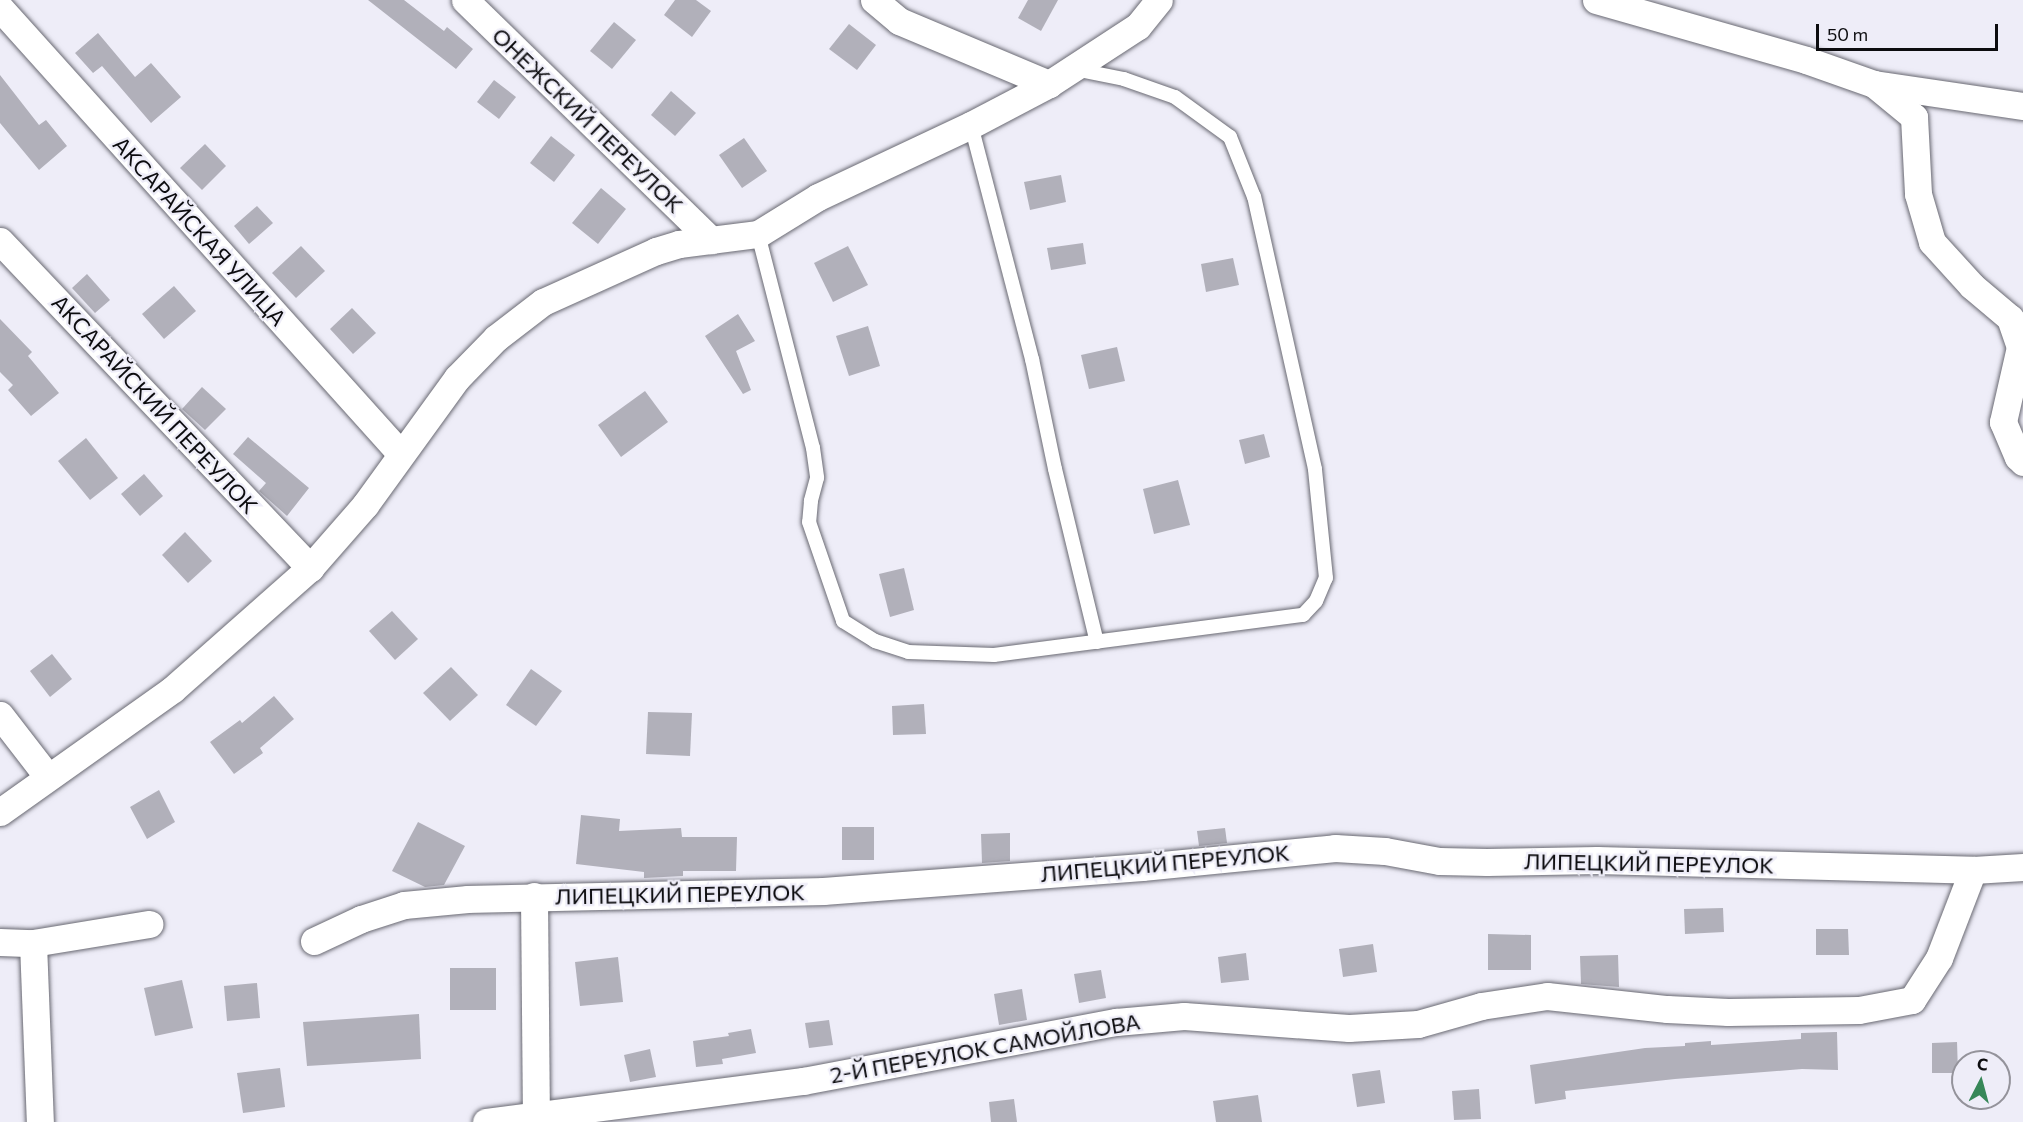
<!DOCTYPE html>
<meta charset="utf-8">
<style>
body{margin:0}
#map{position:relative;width:2023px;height:1122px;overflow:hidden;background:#eeedf8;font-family:Commissioner,sans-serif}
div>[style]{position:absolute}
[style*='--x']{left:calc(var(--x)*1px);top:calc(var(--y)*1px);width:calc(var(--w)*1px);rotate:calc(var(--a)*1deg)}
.building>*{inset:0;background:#b1b0ba}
.roads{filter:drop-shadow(0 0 2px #696972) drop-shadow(0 0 2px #696972)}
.service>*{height:14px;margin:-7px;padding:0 7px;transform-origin:7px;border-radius:7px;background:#fff}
.minor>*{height:27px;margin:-13.5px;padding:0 13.5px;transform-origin:13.5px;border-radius:13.5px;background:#fff}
span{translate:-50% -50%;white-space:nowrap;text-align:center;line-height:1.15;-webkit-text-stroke:4.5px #eeedf8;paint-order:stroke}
.street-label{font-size:22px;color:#0c0c0f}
.north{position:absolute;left:1951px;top:1050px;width:60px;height:60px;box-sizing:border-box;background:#eeedf8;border:2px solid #94939b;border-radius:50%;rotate:6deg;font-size:16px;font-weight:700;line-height:24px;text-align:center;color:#0c0c0f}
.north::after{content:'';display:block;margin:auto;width:21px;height:27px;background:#378758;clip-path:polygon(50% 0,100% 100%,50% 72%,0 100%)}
.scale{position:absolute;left:1816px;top:24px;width:182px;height:27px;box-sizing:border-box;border:3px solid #0c0c0f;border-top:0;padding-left:8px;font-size:18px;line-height:21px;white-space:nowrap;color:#0c0c0f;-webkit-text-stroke:4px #eeedf8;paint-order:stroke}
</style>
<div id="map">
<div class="building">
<i style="clip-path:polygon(368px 0,404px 0,444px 31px,447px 27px,473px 49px,456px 69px)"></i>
<i style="clip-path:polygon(675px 0,696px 0,711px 11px,692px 37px,664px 15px)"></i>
<i style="clip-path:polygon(1028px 0,1058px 0,1041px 31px,1018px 18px)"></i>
<i style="clip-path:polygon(614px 22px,636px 40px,612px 69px,590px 51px)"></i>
<i style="clip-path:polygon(849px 24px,876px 45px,857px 70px,829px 49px)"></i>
<i style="clip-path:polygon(98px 33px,135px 77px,151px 63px,181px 97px,151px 123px,102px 66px,93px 73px,75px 53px)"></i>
<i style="clip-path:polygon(0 75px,39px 125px,46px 120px,67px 146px,39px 170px,0 123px)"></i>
<i style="clip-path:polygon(494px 80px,516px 97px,499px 119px,477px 102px)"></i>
<i style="clip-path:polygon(671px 91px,696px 113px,675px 136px,651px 115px)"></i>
<i style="clip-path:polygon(551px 136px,575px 155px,554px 182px,530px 163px)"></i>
<i style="clip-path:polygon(744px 138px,767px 171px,742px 188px,719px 155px)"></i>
<i style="clip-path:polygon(205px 144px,226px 166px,202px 190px,180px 168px)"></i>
<i style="clip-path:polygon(1061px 175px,1066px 202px,1030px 210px,1024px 182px)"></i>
<i style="clip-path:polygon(601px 188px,626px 209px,598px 244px,572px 223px)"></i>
<i style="clip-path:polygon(257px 206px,273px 223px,249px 244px,234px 226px)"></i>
<i style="clip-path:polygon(1083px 243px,1086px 264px,1051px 270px,1047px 248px)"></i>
<i style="clip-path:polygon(301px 246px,325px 271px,296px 298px,272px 273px)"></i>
<i style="clip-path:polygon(848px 246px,868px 285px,833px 302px,814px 263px)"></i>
<i style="clip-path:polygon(1233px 258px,1239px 285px,1206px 292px,1201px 264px)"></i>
<i style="clip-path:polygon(87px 274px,110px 300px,95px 313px,72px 288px)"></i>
<i style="clip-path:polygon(174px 286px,196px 311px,164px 339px,142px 314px)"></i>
<i style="clip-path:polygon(352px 308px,376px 333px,353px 354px,330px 329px)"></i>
<i style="clip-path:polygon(738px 314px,755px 341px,736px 351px,751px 390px,743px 394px,705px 336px)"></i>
<i style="clip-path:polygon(0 319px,32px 352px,28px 356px,59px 393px,31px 416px,8px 390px,13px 385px,0 372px)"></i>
<i style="clip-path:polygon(868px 326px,880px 366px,849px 376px,836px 336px)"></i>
<i style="clip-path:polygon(1117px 347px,1125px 381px,1089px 389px,1081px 355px)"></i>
<i style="clip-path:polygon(202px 387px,226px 409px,205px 430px,182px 409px)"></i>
<i style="clip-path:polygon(645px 391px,668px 422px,621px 457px,598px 425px)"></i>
<i style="clip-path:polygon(1264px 434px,1270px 457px,1245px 464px,1239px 440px)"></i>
<i style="clip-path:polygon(248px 437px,309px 488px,287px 516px,259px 491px,266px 483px,233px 454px)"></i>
<i style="clip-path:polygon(86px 438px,118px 478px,90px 500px,58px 461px)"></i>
<i style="clip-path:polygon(144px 474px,163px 496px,140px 516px,121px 494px)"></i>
<i style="clip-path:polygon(1178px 480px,1190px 525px,1154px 534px,1143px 489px)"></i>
<i style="clip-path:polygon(185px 532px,212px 561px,188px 583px,162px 555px)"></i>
<i style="clip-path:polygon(904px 568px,914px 610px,890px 617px,879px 574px)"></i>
<i style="clip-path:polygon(392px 611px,418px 639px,395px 660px,369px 631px)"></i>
<i style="clip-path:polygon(52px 654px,72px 679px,50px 697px,30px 671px)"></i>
<i style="clip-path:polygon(451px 667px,478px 695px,450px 721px,423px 693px)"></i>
<i style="clip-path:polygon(531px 669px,562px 691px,536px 726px,506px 705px)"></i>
<i style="clip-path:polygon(274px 696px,294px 719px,260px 748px,263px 753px,234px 774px,210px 742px,240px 720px,242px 723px)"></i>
<i style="clip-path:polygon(924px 704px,926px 734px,893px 735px,892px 706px)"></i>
<i style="clip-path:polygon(648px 712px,692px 713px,690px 756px,646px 754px)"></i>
<i style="clip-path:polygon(159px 790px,175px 822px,147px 839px,130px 807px)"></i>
<i style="clip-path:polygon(581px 815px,620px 819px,619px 831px,681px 828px,682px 837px,737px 837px,736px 871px,683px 871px,683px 876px,644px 878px,644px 872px,576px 864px)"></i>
<i style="clip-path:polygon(418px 822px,465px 846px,444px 885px,425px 887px,392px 871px)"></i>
<i style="clip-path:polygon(842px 827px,874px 827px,874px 860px,842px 860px)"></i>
<i style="clip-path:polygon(1225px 828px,1227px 843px,1199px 846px,1197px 831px)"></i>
<i style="clip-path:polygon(1010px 833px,1010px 861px,982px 863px,981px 834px)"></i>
<i style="clip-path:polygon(1723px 908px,1724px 932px,1685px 934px,1684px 909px)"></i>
<i style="clip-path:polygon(1816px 929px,1848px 929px,1849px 955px,1816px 955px)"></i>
<i style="clip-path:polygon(1488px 934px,1531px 935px,1531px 970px,1488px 970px)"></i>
<i style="clip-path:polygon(1373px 944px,1377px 972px,1343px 977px,1339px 949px)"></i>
<i style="clip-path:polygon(1246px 953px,1249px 980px,1221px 983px,1218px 957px)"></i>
<i style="clip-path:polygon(1618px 955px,1619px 987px,1581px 984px,1580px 956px)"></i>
<i style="clip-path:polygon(618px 957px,623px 1002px,580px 1006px,575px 962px)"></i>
<i style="clip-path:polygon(450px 968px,496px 968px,496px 1010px,450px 1010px)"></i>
<i style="clip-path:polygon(1101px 970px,1106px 998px,1079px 1003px,1074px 974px)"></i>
<i style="clip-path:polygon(182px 980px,193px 1028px,155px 1036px,144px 988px)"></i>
<i style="clip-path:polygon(257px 983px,260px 1018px,227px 1021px,224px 986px)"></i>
<i style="clip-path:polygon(1022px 989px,1027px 1020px,999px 1025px,994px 994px)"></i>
<i style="clip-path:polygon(419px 1014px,421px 1059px,307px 1066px,303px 1022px)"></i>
<i style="clip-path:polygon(829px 1020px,833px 1045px,809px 1048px,805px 1023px)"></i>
<i style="clip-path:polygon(751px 1029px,756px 1053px,722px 1059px,723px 1064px,696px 1067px,693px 1041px,729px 1036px,728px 1033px)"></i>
<i style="clip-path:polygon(1837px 1032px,1838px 1070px,1802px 1069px,1675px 1079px,1565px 1091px,1566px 1099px,1535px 1104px,1530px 1065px,1645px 1048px,1685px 1046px,1685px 1043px,1711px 1041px,1711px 1045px,1801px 1039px,1801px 1033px)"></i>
<i style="clip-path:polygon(1957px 1042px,1958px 1073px,1932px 1073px,1932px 1043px)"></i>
<i style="clip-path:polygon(650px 1049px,656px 1077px,630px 1082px,624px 1055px)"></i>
<i style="clip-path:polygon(280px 1068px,285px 1107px,243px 1113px,237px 1073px)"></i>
<i style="clip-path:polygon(1380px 1070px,1385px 1103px,1357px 1107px,1352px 1074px)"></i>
<i style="clip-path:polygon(1479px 1089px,1481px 1119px,1454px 1120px,1452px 1091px)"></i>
<i style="clip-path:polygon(1258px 1095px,1262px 1122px,1216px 1122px,1213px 1101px)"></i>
<i style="clip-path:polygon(1014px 1099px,1017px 1122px,991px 1122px,989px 1102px)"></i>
</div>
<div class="roads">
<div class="service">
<i style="--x:971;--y:125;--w:242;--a:75.4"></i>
<i style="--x:1032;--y:359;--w:112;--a:78.2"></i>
<i style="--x:1055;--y:469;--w:178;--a:76.4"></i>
<i style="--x:758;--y:234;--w:221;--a:75.6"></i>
<i style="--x:813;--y:448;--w:30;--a:82"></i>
<i style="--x:817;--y:478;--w:24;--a:105"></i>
<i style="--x:811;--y:501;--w:21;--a:95"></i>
<i style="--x:809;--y:522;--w:105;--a:71"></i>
<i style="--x:843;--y:621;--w:38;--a:32"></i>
<i style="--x:875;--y:641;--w:35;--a:18"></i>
<i style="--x:908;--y:652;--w:86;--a:2"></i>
<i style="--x:994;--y:655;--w:312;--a:-7.4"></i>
<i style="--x:1303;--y:615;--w:19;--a:-47"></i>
<i style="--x:1316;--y:601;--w:25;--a:-67"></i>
<i style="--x:1326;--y:578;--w:110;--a:-95.8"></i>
<i style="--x:1315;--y:469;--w:279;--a:-102.6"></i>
<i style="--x:1254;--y:197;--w:65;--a:-111.8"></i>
<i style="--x:1230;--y:137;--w:68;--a:-144"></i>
<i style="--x:1175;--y:97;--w:54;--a:-160.6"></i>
<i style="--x:1124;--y:79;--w:51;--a:-168.7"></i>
</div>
<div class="minor">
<i style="--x:465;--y:0;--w:344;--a:44.3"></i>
<i style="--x:874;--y:0;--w:33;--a:40"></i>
<i style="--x:899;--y:21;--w:163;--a:22.8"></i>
<i style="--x:1596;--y:0;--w:218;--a:15.9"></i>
<i style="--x:1806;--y:60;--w:72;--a:19.4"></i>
<i style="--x:1874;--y:84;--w:151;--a:8.4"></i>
<i style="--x:0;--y:8;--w:598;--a:48.05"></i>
<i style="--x:1874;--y:84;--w:52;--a:39.5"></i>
<i style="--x:1914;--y:117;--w:77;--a:87"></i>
<i style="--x:1918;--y:194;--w:50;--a:73.7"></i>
<i style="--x:1932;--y:242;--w:59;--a:47.7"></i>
<i style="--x:1972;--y:286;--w:50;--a:40.1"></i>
<i style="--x:2010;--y:318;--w:31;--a:71"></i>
<i style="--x:2020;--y:347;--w:77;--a:102.8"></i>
<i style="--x:2003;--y:422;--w:38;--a:67"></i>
<i style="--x:2018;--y:457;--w:7;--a:45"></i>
<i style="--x:0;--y:241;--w:451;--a:46.5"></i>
<i style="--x:0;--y:715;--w:78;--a:52.3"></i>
<i style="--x:0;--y:812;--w:212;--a:-35.4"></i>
<i style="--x:173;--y:689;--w:183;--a:-41.5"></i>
<i style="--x:310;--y:568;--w:84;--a:-48.9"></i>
<i style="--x:365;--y:505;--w:157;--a:-54.1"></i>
<i style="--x:457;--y:378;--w:56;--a:-45.7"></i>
<i style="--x:496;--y:338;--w:59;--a:-37.5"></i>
<i style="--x:543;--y:302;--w:124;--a:-24.3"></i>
<i style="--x:656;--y:251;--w:24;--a:-17"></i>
<i style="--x:679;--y:244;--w:80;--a:-7.2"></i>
<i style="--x:758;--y:234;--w:70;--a:-31.7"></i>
<i style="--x:818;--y:197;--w:169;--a:-25.2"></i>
<i style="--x:971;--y:125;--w:88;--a:-27.7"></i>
<i style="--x:1049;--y:84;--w:106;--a:-33.1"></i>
<i style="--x:1138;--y:26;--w:33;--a:-51"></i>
<i style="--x:534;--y:896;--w:218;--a:89.5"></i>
<i style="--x:314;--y:941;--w:52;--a:-25.1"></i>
<i style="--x:361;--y:919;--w:45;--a:-18"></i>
<i style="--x:404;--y:905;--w:64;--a:-5.4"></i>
<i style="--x:468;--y:899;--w:355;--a:-1.3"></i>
<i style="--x:823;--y:891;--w:320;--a:-4.3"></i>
<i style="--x:1142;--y:867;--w:194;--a:-5.6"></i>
<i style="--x:1335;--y:848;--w:50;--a:3.4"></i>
<i style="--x:1385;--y:851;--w:55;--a:10.5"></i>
<i style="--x:1439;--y:861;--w:48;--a:1.2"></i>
<i style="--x:1487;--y:862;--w:110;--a:-1"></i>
<i style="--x:1597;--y:860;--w:376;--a:1.5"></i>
<i style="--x:1973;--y:870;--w:50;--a:-3.4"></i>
<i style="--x:0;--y:942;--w:33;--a:2"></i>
<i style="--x:33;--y:943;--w:118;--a:-9.3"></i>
<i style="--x:33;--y:943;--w:179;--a:87.8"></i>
<i style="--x:486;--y:1122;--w:320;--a:-7.4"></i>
<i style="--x:803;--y:1081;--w:319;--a:-10.7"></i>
<i style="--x:1116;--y:1022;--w:68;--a:-5"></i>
<i style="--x:1184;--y:1016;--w:165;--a:4.2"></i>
<i style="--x:1349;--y:1028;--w:69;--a:-3.3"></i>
<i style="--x:1418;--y:1024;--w:66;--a:-15.9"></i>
<i style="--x:1481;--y:1006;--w:67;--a:-8.6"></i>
<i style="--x:1547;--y:996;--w:121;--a:6.2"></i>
<i style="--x:1667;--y:1009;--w:61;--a:2.8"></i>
<i style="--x:1728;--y:1012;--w:131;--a:-0.9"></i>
<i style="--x:1859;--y:1010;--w:54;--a:-10.7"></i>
<i style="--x:1912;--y:1000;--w:50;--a:-57.3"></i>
<i style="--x:1939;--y:958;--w:94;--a:-68.9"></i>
</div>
</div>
<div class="street-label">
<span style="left:588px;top:120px;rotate:44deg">ОНЕЖСКИЙ ПЕРЕУЛОК</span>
<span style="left:200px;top:231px;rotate:48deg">АКСАРАЙСКАЯ УЛИЦА</span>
<span style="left:155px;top:404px;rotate:47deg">АКСАРАЙСКИЙ ПЕРЕУЛОК</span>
<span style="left:1165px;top:863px;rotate:-5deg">ЛИПЕЦКИЙ ПЕРЕУЛОК</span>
<span style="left:1649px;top:863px;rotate:1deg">ЛИПЕЦКИЙ ПЕРЕУЛОК</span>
<span style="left:680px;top:894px;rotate:-1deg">ЛИПЕЦКИЙ ПЕРЕУЛОК</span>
<span style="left:985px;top:1048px;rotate:-10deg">2-Й ПЕРЕУЛОК САМОЙЛОВА</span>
</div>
<div class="north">С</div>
<div class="scale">50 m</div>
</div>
